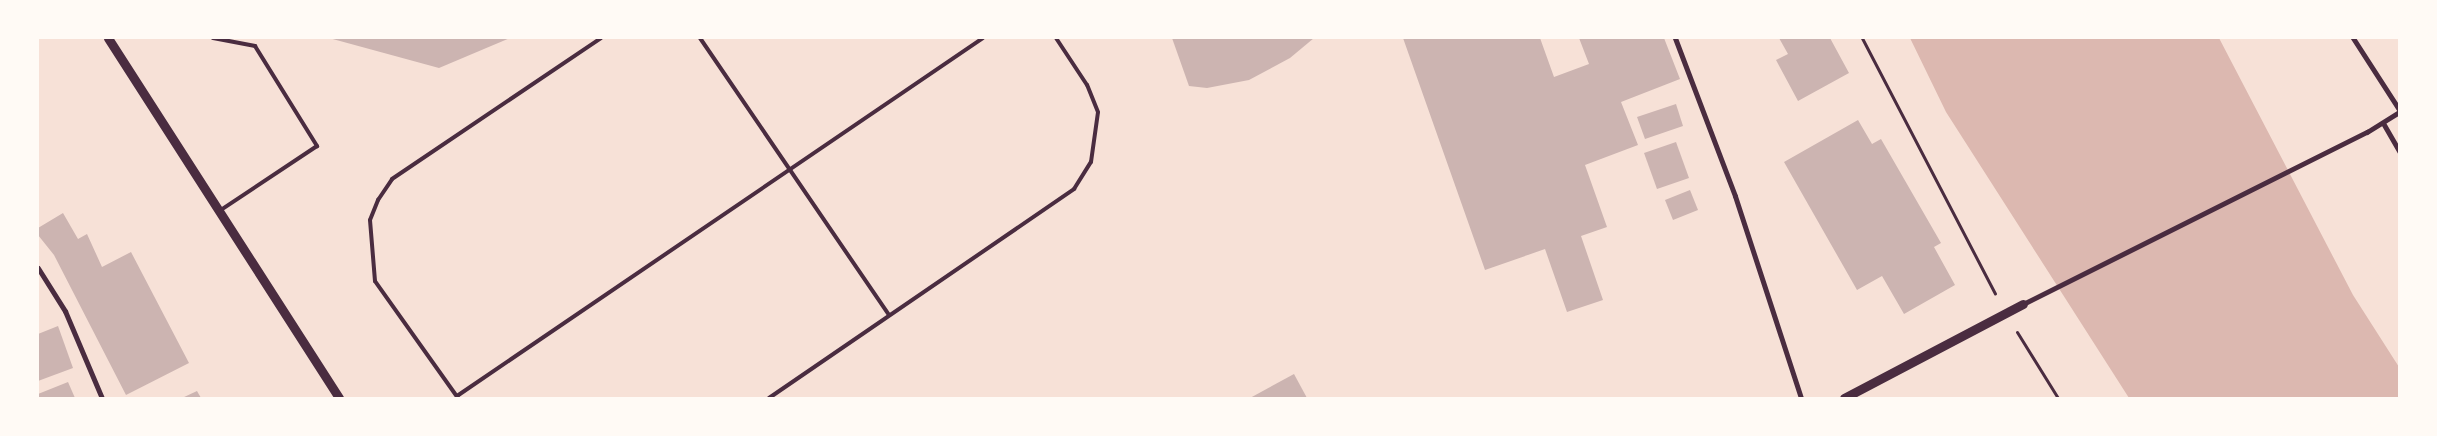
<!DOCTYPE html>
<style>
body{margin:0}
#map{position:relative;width:2437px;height:436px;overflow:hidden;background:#f7e1d7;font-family:"Space Grotesk",sans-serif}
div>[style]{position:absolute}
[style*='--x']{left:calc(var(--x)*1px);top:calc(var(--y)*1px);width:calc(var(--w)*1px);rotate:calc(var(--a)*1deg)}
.water>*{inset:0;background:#dcb8b0}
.building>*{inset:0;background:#ccb4b1}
.path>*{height:3px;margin:-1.5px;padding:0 1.5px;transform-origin:1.5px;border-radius:1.5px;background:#4a2c40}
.service>*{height:4px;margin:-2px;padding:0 2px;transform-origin:2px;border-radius:2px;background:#4a2c40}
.minor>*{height:5px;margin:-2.5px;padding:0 2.5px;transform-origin:2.5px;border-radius:2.5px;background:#4a2c40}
.tertiary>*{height:9px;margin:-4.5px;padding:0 4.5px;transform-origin:4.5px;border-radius:4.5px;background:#4a2c40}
span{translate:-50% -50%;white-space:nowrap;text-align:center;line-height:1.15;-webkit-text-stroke:4.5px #fffaf5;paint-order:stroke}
.frame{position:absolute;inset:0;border:39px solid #fffaf5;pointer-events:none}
</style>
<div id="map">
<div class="water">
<i style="clip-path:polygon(1910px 38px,2219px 38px,2353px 295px,2399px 367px,2399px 398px,2129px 398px,1946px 112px)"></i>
</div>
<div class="building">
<i style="clip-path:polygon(329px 38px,510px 38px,439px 68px)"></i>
<i style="clip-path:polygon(1172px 38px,1314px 38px,1290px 58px,1249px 80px,1207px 88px,1189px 86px)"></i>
<i style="clip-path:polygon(1403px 38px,1540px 38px,1554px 77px,1589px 64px,1579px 38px,1664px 38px,1680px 79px,1621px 102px,1638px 145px,1585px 165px,1607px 227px,1581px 236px,1603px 300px,1567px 312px,1545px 249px,1485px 270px)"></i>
<i style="clip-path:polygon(1779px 38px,1830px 38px,1849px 73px,1798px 101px,1776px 60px,1788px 54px)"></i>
<i style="clip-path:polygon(1676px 104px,1683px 126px,1645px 139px,1637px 117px)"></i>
<i style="clip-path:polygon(1858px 120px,1872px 144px,1881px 139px,1941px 243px,1934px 247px,1955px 285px,1904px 314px,1882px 276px,1857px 290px,1784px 162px)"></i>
<i style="clip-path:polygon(1676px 142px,1689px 178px,1657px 189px,1644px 153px)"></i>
<i style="clip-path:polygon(1690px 190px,1698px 210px,1673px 220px,1665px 200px)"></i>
<i style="clip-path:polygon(63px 213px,78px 239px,87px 234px,102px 267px,131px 252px,189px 363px,126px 395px,54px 255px,38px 235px,38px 228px)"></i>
<i style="clip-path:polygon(58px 326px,73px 368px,38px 381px,38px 334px)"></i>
<i style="clip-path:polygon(1294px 374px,1307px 398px,1250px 398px)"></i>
<i style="clip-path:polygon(68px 382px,75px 398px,38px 398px,38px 394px)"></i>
<i style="clip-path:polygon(197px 391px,201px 398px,182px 398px)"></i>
</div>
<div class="path">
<i style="--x:1862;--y:38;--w:288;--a:62.5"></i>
<i style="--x:2017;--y:332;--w:78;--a:58.2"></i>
</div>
<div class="service">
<i style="--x:213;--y:38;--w:43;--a:10.8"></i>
<i style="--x:255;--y:46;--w:118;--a:58.2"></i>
<i style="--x:317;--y:146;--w:118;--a:146.4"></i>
<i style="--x:700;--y:38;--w:335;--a:55.7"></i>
<i style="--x:457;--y:396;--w:636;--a:-34.24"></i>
<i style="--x:458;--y:398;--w:143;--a:-125.4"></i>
<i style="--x:375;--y:281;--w:61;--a:-94.7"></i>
<i style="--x:370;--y:220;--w:22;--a:-68"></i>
<i style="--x:378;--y:200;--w:25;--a:-56"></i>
<i style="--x:392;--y:179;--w:252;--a:-34"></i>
<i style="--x:769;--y:398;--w:370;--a:-34.4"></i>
<i style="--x:1074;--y:189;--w:32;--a:-58"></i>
<i style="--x:1091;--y:162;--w:50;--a:-82"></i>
<i style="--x:1098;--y:112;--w:29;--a:-112"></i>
<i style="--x:1087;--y:85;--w:56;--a:-123.4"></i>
</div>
<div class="minor">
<i style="--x:1675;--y:38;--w:169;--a:69.2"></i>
<i style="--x:1735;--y:196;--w:213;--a:71.9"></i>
<i style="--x:2353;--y:38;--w:87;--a:57.2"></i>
<i style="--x:2383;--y:123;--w:34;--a:60"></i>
<i style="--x:38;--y:268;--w:51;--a:57.9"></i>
<i style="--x:65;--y:311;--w:95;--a:67"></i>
<i style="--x:2023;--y:304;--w:385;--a:-26.6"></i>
<i style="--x:2367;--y:132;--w:39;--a:-32"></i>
</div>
<div class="tertiary">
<i style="--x:108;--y:38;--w:428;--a:57.3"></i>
<i style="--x:1844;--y:398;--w:202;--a:-27.7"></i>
</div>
<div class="frame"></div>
</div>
